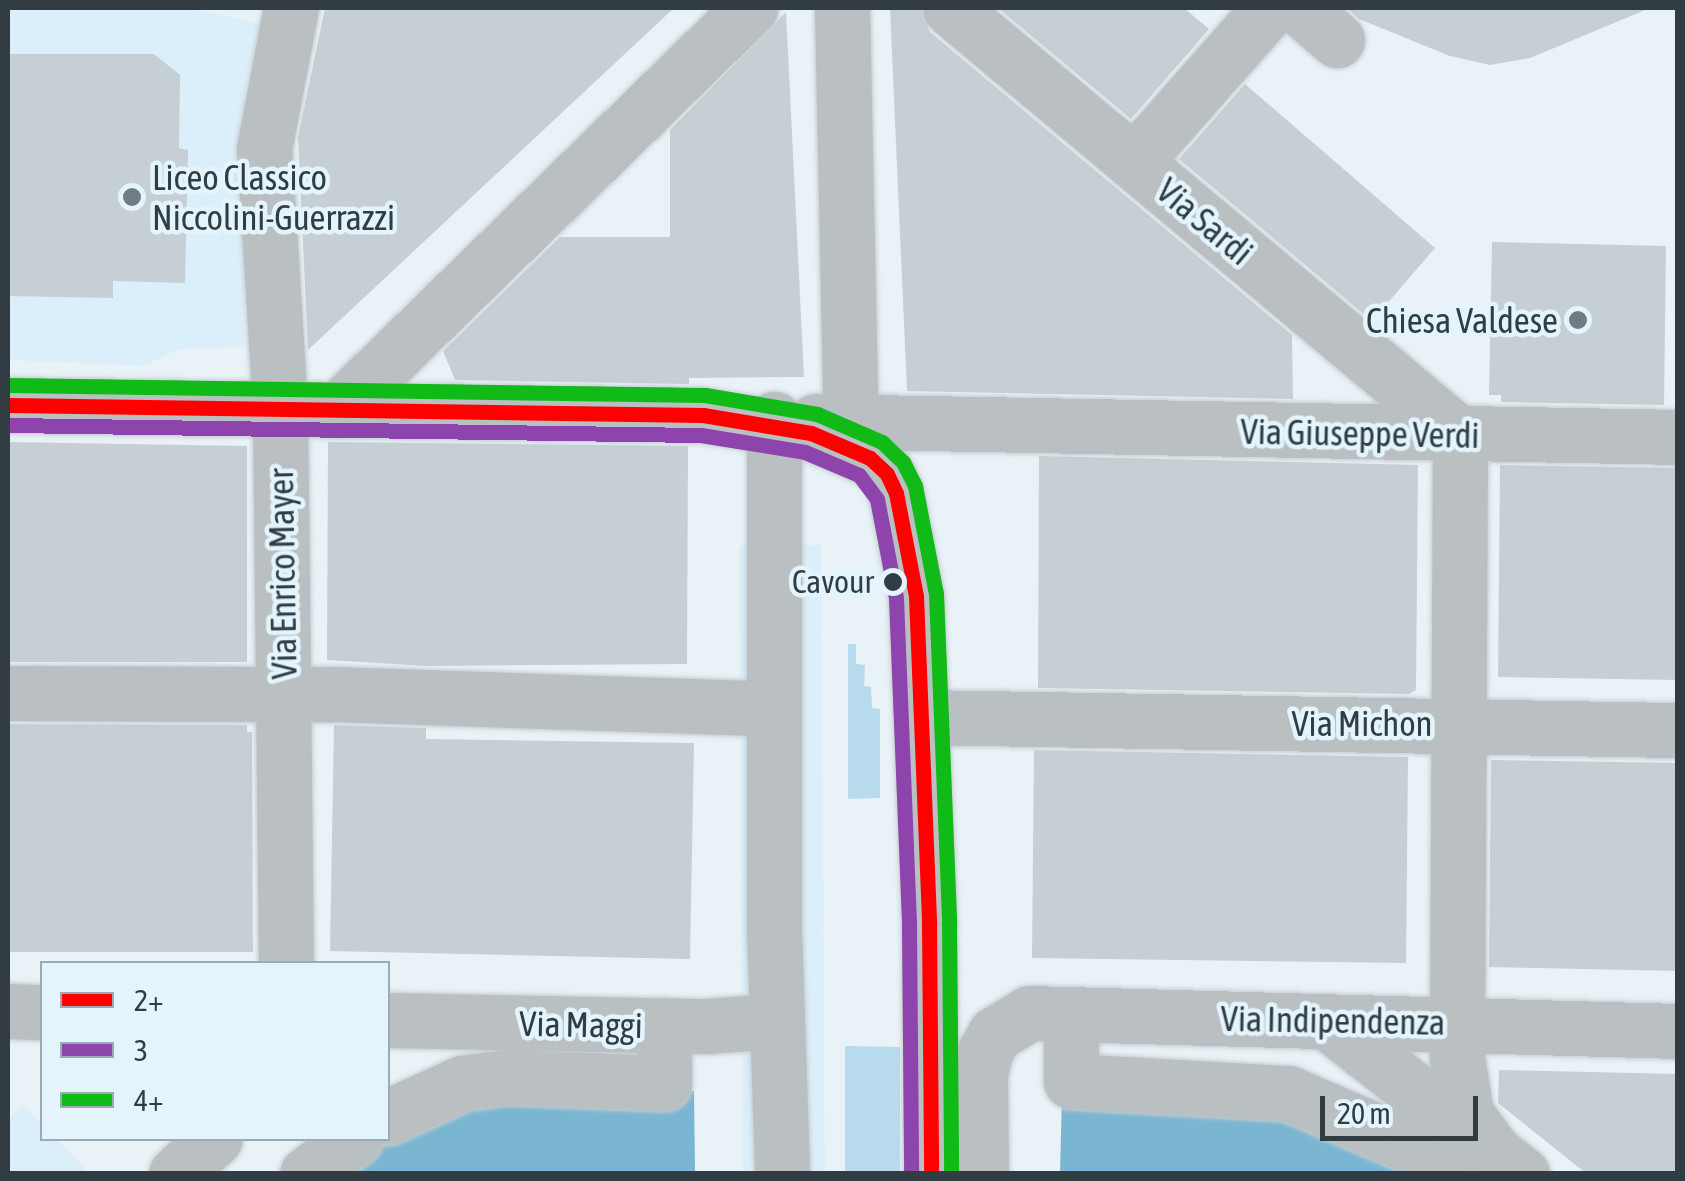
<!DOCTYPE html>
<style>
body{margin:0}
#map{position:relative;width:1685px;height:1181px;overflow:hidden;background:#e9f2f7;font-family:"Asap Condensed",sans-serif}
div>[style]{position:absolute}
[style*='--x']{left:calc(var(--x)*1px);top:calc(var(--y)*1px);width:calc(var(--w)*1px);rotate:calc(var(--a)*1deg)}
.built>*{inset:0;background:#dbeffa}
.green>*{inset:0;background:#b7dbed}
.water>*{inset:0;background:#7ab6d1}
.building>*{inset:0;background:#c6cfd4}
.roads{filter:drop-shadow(0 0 2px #c5cdd2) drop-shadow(0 0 2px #c5cdd2)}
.minor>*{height:55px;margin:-27.5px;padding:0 27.5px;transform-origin:27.5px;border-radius:27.5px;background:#babfc2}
.bus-1>*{height:15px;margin:-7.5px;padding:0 7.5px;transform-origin:7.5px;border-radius:7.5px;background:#f00}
.bus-2>*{height:15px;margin:-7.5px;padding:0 7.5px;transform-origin:7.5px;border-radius:7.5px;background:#8e44ad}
.bus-3>*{height:15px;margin:-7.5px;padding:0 7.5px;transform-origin:7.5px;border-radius:7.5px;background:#11bb17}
.dots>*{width:28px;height:28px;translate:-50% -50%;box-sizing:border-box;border:5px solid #e3f4fd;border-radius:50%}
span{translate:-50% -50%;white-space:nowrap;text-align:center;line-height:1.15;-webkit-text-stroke:9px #e3f4fd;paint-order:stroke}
.bus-label{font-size:32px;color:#313d43}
.right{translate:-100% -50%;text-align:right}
.poi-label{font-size:35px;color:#313d43}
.left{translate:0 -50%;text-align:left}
.street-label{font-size:35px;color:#313d43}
.frame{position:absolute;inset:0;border:10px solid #313d43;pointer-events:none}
.legend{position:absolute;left:40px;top:961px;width:350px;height:180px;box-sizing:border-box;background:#e3f4fd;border:2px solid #9cabb3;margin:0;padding:12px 18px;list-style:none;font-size:30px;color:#313d43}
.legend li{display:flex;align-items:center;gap:20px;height:50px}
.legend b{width:50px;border:2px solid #9cabb3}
.scale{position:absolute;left:1320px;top:1096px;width:158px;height:45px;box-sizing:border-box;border:5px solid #313d43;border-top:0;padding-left:12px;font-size:30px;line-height:35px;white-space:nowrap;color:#313d43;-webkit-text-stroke:8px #e3f4fd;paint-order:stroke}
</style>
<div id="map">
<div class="built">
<i style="clip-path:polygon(8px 8px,188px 8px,260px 23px,244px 95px,244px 347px,179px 349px,144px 366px,8px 360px)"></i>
<i style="clip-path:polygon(821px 545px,825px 1173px,743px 1173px,739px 546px)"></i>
<i style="clip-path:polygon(23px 1104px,42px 1124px,42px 1138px,56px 1139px,89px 1173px,8px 1173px,8px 1119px)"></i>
</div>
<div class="green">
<i style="clip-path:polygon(848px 644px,856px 644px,856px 664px,865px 665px,864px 686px,871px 687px,872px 708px,880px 709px,880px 798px,848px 799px)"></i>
<i style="clip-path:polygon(845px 1046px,900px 1047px,900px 1173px,845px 1173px)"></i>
</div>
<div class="water">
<i style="clip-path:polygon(694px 1091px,695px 1173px,328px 1174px,374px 1139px,471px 1093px)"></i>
<i style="clip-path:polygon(1062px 1094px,1268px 1102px,1422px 1174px,1060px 1174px)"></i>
</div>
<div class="building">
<i style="clip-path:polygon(325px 8px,674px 8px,308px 350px,298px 137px)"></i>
<i style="clip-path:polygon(890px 8px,920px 8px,930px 32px,1292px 335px,1293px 399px,907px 391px)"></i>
<i style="clip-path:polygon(998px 8px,1184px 8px,1209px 29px,1131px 119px)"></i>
<i style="clip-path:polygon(1347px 8px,1650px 8px,1530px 58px,1490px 65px,1450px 56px,1359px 19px)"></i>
<i style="clip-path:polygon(786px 12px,804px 377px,689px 378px,689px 384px,455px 380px,443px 351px,560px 237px,670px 237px,670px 130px)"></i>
<i style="clip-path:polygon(8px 54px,154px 54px,180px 75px,179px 148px,188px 150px,185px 283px,113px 281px,113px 298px,8px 296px)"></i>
<i style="clip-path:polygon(1245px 84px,1435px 248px,1372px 321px,1179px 159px)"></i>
<i style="clip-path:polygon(1492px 242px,1666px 246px,1664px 405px,1501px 402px,1501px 395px,1489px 395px)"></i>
<i style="clip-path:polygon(8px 442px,247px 446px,247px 662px,8px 662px)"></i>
<i style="clip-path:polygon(328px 442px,688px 446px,687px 664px,426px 666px,327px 660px)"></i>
<i style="clip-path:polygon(1039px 456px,1418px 465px,1416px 690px,1409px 694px,1038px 688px)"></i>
<i style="clip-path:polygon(1500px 465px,1678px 468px,1678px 680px,1498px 677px)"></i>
<i style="clip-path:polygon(8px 724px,247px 725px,247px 732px,252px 732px,253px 952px,8px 952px)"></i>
<i style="clip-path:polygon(334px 725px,426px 728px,426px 739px,694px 743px,690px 959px,330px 951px)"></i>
<i style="clip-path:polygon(1034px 750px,1408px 757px,1406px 963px,1032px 958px)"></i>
<i style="clip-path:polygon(1491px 760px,1678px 763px,1678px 971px,1489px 967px)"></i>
<i style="clip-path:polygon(1499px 1070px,1678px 1074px,1678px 1174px,1587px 1174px,1498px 1103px)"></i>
</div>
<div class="roads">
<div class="minor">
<i style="--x:842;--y:8;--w:415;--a:88.8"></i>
<i style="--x:950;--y:8;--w:665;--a:39.94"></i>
<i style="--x:1300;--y:8;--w:49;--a:40.9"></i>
<i style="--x:1134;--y:162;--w:205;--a:-48.6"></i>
<i style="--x:8;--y:405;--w:695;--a:0.82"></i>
<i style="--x:703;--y:415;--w:109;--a:9.5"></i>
<i style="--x:811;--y:433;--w:64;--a:23"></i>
<i style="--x:870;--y:458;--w:23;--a:43"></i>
<i style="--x:887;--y:474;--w:21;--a:65"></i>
<i style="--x:896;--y:493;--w:105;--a:79"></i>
<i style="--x:916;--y:596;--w:329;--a:87.7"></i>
<i style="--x:929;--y:925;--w:249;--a:89.5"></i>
<i style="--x:338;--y:410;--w:576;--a:-44.3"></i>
<i style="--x:774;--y:419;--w:509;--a:90"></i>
<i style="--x:774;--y:928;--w:246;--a:88.1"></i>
<i style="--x:816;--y:421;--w:862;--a:1.06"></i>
<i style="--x:1460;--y:435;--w:622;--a:90.28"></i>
<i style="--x:1457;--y:1057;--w:58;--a:81"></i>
<i style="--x:1466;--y:1114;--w:42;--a:53.7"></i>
<i style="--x:8;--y:693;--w:324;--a:0.2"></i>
<i style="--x:332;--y:694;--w:441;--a:1.9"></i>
<i style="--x:922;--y:717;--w:756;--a:0.99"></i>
<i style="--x:286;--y:964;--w:556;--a:-90.62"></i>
<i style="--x:280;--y:408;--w:259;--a:-93.5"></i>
<i style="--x:264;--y:149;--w:144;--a:-79.2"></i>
<i style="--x:8;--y:1011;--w:34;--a:2"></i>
<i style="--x:1071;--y:1014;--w:67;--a:90"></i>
<i style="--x:1071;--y:1081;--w:217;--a:3.2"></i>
<i style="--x:1288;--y:1093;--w:134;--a:23.3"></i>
<i style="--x:1411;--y:1146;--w:43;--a:41.2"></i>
<i style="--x:388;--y:1020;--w:319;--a:1.1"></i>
<i style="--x:707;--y:1026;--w:68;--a:-4.2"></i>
<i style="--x:1326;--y:1021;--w:249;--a:38"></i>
<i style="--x:388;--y:1117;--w:81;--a:-24.7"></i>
<i style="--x:462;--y:1083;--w:45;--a:-7.6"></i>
<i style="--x:507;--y:1077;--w:157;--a:2.2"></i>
<i style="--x:664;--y:1083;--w:58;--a:-90"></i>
<i style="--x:176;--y:1174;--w:53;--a:-42.7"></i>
<i style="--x:307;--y:1174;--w:60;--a:-36.9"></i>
<i style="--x:981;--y:1174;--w:99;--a:-90.6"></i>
<i style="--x:980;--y:1075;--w:24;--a:-78"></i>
<i style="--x:985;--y:1052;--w:21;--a:-61"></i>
<i style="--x:995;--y:1034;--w:41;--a:-31"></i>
<i style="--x:1030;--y:1013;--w:648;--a:1.59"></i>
</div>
</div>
<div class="bus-1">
<i style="--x:8;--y:405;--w:695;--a:0.82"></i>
<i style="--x:703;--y:415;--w:109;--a:9.5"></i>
<i style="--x:811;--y:433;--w:64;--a:23"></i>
<i style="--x:870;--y:458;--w:23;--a:43"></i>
<i style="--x:887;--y:474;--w:21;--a:65"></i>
<i style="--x:896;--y:493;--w:105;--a:79"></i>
<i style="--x:916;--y:596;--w:329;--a:87.7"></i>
<i style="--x:929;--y:925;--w:249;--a:89.5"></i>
</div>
<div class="bus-2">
<i style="--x:8;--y:425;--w:693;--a:0.83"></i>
<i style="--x:701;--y:435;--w:105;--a:9.3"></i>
<i style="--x:805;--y:452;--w:59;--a:23.1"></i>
<i style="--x:859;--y:475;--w:30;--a:53"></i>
<i style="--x:877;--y:499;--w:101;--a:79.1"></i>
<i style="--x:896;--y:598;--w:327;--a:87.7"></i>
<i style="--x:909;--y:925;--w:249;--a:89.5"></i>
</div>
<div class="bus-3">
<i style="--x:8;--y:385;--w:697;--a:0.82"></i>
<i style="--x:705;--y:395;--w:114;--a:9.6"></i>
<i style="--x:817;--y:414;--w:71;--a:23.3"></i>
<i style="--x:882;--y:442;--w:29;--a:44"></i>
<i style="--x:903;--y:462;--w:27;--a:63"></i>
<i style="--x:915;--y:486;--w:110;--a:79"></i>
<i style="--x:936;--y:594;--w:330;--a:87.7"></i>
<i style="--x:949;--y:924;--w:250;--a:89.5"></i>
</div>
<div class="dots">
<i style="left:132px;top:197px;background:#717c82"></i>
<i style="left:1578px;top:320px;background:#717c82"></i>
<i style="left:893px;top:582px;background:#313d43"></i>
</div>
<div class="bus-label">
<span class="right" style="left:874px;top:582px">Cavour</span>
</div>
<div class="poi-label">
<span class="left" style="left:152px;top:197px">Liceo Classico<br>Niccolini-Guerrazzi</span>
<span class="right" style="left:1558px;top:320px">Chiesa Valdese</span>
</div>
<div class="street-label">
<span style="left:1205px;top:221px;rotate:40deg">Via Sardi</span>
<span style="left:1360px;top:433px;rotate:1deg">Via Giuseppe Verdi</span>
<span style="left:282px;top:574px;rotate:-91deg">Via Enrico Mayer</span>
<span style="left:1362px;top:723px">Via Michon</span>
<span style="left:1333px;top:1020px;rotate:1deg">Via Indipendenza</span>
<span style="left:581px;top:1024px;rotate:1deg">Via Maggi</span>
</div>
<div class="frame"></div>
<ul class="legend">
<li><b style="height:12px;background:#f00"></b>2+</li>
<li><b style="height:12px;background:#8e44ad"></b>3</li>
<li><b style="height:12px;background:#11bb17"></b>4+</li>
</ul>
<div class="scale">20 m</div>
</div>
